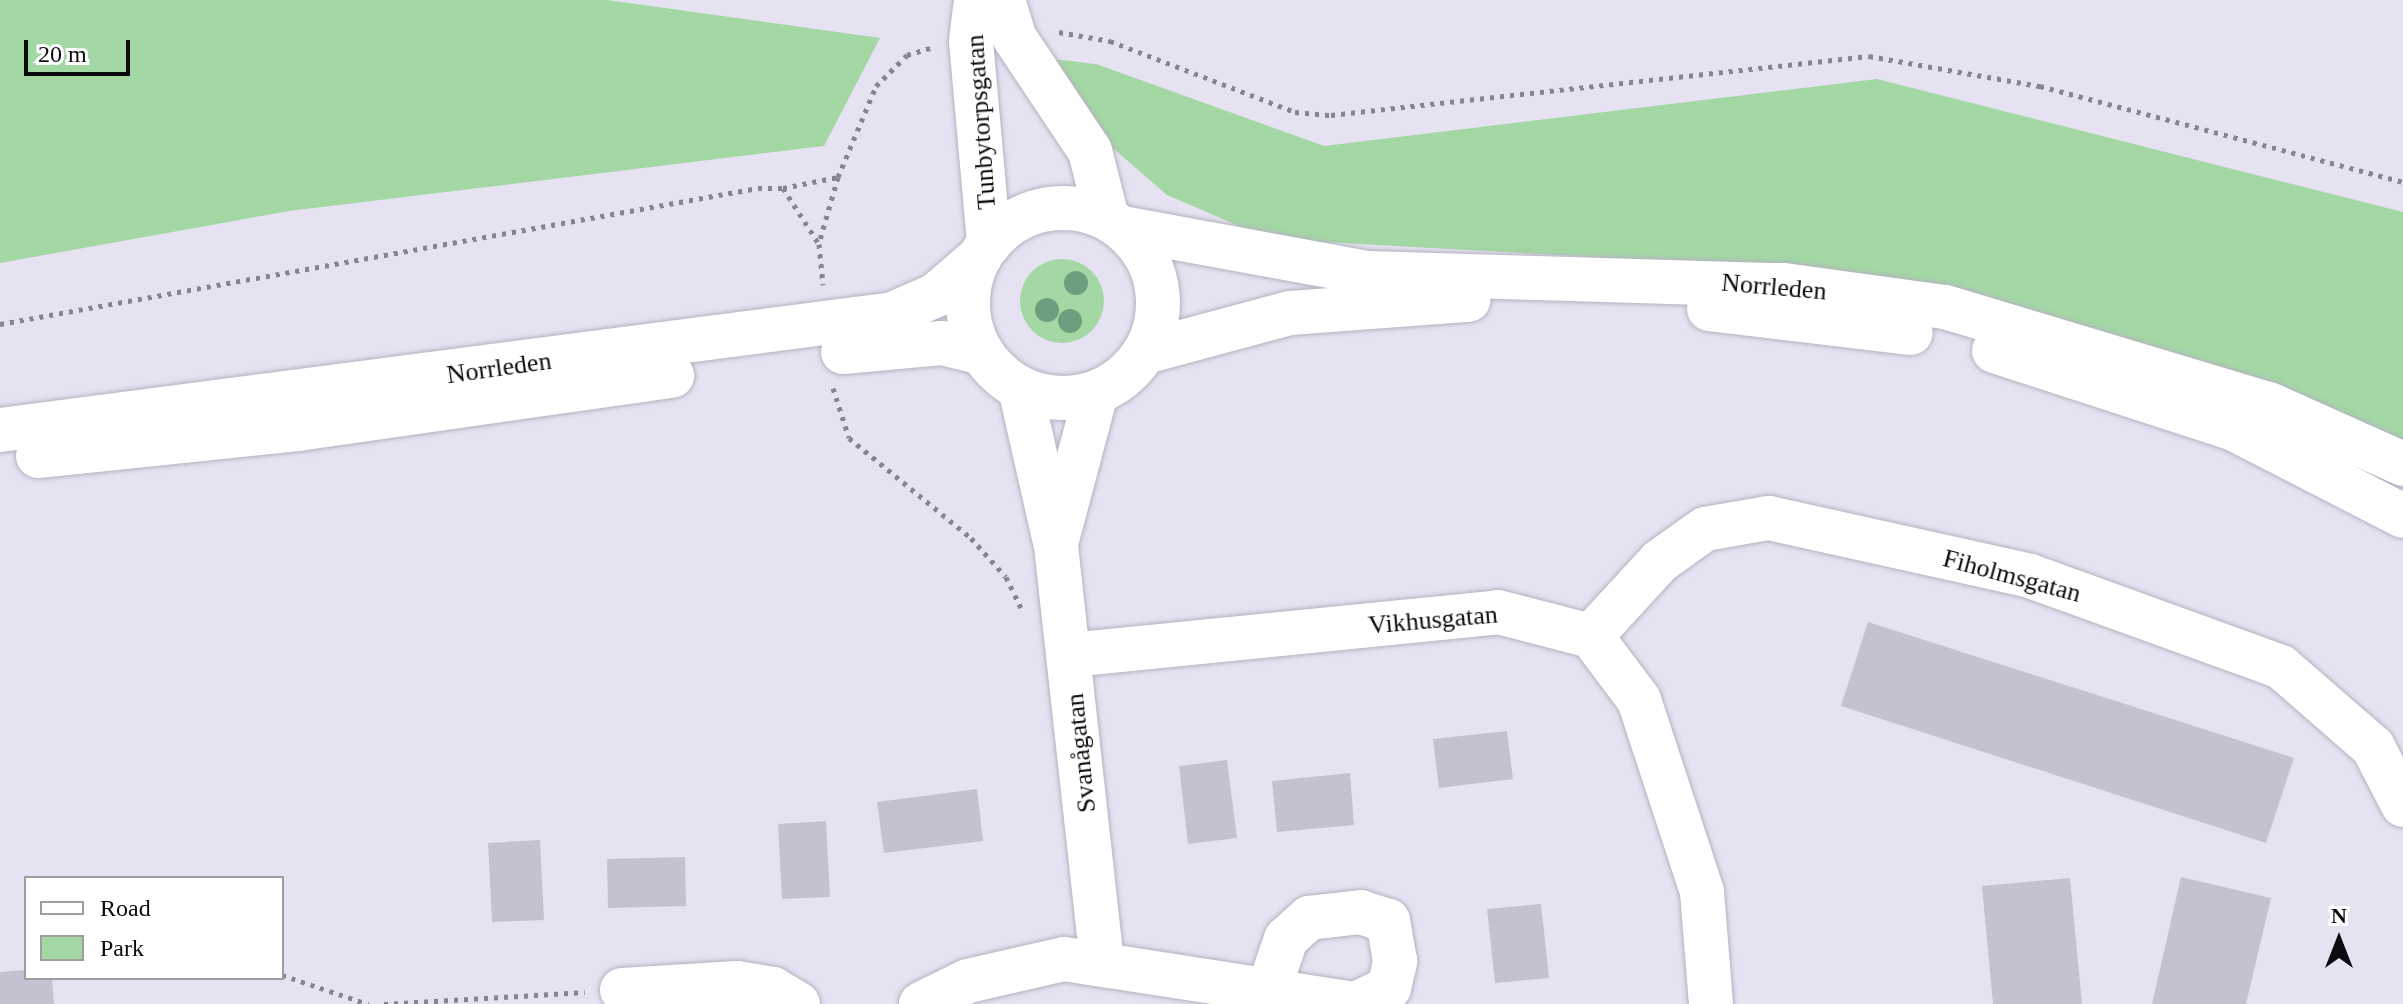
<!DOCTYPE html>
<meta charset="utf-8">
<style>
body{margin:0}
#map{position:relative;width:2403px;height:1004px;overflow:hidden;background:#e6e2f2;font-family:Georgia,serif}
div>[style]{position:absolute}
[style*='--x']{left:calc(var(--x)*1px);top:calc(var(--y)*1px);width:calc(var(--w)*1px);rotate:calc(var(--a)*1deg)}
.green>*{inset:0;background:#a3d7a4}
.round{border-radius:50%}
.building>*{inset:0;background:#c4c1d0}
.path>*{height:5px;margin-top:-2.5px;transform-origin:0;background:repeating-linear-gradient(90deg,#86848f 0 4px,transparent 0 10px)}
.roads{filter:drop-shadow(0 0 2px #b5b2c1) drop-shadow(0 0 2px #b5b2c1)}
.minor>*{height:44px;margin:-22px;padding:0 22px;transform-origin:22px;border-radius:22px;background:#fff}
.major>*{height:44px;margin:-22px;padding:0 22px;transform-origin:22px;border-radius:22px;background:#fff}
.major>.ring{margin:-22px;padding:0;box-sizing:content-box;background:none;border:44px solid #fff;border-radius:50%}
.trees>*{width:24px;height:24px;margin:-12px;border-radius:50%;background:#6c9f7d}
span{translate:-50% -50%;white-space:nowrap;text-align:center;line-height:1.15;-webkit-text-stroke:6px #fff;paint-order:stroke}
.street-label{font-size:26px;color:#0c0b10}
.legend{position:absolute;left:24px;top:876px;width:260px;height:104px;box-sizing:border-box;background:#fff;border:2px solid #9e9d9f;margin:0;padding:10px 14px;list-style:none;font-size:24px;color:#0c0b10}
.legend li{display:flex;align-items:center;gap:16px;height:40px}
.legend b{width:40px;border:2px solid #9e9d9f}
.north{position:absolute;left:2299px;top:900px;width:80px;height:80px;-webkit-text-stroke:6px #fff;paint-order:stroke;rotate:0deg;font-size:22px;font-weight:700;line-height:32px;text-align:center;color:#0c0b10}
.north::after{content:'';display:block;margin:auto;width:28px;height:36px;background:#0c0b10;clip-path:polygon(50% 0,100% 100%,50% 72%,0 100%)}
.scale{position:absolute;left:24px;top:40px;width:106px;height:36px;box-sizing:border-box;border:4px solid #0c0b10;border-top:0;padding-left:10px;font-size:24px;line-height:28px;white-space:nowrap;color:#0c0b10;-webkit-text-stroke:6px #fff;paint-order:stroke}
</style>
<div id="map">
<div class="green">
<i style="clip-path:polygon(0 0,607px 0,880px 38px,824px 146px,289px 211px,0 263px)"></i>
<i style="clip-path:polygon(1043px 58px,1096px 64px,1324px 146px,1877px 79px,2403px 212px,2403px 442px,1738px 265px,1269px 239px,1167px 195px,1084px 123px)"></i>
<i class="round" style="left:1020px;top:259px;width:84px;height:84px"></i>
</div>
<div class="building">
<i style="clip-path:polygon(1868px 622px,2294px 758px,2266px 843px,1841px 706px)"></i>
<i style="clip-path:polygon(1507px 731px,1513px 779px,1439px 788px,1433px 739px)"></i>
<i style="clip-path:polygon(1227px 760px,1237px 838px,1188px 844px,1179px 766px)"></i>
<i style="clip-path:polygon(1350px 773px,1354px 825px,1277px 832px,1272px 781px)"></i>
<i style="clip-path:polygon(977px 789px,983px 841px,884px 853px,877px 802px)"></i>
<i style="clip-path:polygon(826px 821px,830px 897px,782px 899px,778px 824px)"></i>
<i style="clip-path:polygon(540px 840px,544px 920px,492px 922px,488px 843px)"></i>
<i style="clip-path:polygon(685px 857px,686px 906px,608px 908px,607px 859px)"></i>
<i style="clip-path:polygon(2181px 877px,2271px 898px,2246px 1004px,2152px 1004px)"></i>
<i style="clip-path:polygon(2070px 878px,2082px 1004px,1993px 1004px,1982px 886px)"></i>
<i style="clip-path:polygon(1541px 904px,1549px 978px,1495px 983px,1487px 909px)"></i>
<i style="clip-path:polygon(26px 970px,26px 978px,52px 978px,54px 1004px,0 1004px,0 972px)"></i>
</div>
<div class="path">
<i style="--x:1059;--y:32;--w:52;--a:10"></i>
<i style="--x:1110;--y:41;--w:198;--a:21"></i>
<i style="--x:1295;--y:112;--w:36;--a:5"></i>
<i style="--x:1331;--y:115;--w:541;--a:-6.26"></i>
<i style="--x:1869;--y:56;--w:174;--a:10"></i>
<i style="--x:2040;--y:86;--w:375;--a:14.8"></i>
<i style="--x:838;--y:177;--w:99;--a:-67.3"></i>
<i style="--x:876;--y:86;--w:44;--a:-45"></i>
<i style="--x:907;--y:55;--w:28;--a:-17"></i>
<i style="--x:783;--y:188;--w:56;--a:-11.3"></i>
<i style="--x:838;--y:177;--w:69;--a:106.1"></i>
<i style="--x:0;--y:324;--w:770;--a:-10.17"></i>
<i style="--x:758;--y:188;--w:25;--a:0"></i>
<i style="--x:783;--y:188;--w:67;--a:57.3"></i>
<i style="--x:819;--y:244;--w:41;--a:84.4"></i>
<i style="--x:833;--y:388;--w:52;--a:72.3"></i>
<i style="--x:849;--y:438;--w:158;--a:39.3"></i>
<i style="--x:971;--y:538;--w:52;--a:48.1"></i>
<i style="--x:1006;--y:577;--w:34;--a:64"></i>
<i style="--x:282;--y:975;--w:91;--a:18.6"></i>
<i style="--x:384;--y:1004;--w:201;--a:-3.4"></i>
</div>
<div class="roads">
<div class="minor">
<i style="--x:976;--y:0;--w:41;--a:97"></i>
<i style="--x:971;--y:41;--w:204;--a:84.9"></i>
<i style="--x:1003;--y:0;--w:39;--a:73"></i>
<i style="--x:1014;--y:37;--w:137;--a:56.3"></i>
<i style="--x:1090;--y:151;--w:69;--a:75.8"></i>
<i style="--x:1020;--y:388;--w:162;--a:77.2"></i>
<i style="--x:1056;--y:546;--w:417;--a:83.7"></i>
<i style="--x:1058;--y:536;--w:148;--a:-75.1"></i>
<i style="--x:1591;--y:636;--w:102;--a:-47.4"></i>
<i style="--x:1660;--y:561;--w:55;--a:-35.4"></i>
<i style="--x:1705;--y:529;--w:65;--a:-9.8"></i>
<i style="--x:1769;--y:518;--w:267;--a:12.5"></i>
<i style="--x:2030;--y:576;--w:267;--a:19.9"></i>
<i style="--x:2281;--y:667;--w:122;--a:41"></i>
<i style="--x:2373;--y:747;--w:65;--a:62.7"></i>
<i style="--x:1070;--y:655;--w:430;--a:-5.7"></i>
<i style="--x:1498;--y:612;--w:96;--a:14.5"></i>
<i style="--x:1591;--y:636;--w:80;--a:53.1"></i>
<i style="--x:1639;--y:700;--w:202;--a:71.8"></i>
<i style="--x:1702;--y:892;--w:112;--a:85.4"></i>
<i style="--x:622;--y:990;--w:115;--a:-3.5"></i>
<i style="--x:737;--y:983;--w:36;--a:9"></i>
<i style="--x:773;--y:989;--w:29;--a:31"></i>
<i style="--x:921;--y:1004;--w:52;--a:-26.1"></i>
<i style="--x:968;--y:981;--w:98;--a:-12.9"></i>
<i style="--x:1064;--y:959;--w:295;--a:8.8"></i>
<i style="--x:1356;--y:1004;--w:37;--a:-26"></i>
<i style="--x:1389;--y:988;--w:28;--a:-77"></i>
<i style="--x:1395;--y:961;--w:41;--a:-99.9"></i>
<i style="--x:1388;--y:921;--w:28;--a:-162"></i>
<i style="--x:1361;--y:912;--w:52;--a:173.4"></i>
<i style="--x:1309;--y:918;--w:31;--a:138"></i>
<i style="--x:1286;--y:939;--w:52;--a:109.1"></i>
</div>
<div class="major">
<i class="ring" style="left:968px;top:208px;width:146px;height:146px"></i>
<i style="--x:1122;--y:228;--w:250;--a:10.4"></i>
<i style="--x:1368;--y:273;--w:416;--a:1.7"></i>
<i style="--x:1784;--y:285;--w:162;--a:7.8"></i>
<i style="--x:1945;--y:307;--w:338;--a:16.7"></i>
<i style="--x:2269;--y:404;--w:147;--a:24.1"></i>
<i style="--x:1709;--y:309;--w:203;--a:6.8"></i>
<i style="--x:1994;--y:351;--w:252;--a:18"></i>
<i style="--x:2234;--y:429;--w:190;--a:27.2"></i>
<i style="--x:843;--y:352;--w:99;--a:-5.2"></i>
<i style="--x:942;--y:343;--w:41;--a:14"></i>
<i style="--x:1145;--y:352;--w:150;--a:-15.1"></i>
<i style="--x:1290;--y:313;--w:179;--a:-4.2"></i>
<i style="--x:0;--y:430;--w:901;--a:-7.4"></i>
<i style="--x:893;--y:314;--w:47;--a:-23.8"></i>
<i style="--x:936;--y:295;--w:58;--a:-40.8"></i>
<i style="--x:38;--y:456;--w:261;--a:-5.9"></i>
<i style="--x:298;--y:429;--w:378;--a:-8.1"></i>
</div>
</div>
<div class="trees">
<i style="left:1076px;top:283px"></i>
<i style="left:1047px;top:310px"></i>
<i style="left:1070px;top:321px"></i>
</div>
<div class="street-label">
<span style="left:981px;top:122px;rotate:-94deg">Tunbytorpsgatan</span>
<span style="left:1774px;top:287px;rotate:5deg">Norrleden</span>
<span style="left:499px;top:368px;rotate:-8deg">Norrleden</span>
<span style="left:2012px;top:576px;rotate:15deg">Fiholmsgatan</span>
<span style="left:1433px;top:620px;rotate:-5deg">Vikhusgatan</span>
<span style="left:1081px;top:753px;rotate:-96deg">Svanågatan</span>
</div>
<ul class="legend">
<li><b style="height:10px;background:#fff"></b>Road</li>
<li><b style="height:22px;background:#a3d7a4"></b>Park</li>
</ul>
<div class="north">N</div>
<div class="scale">20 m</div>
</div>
